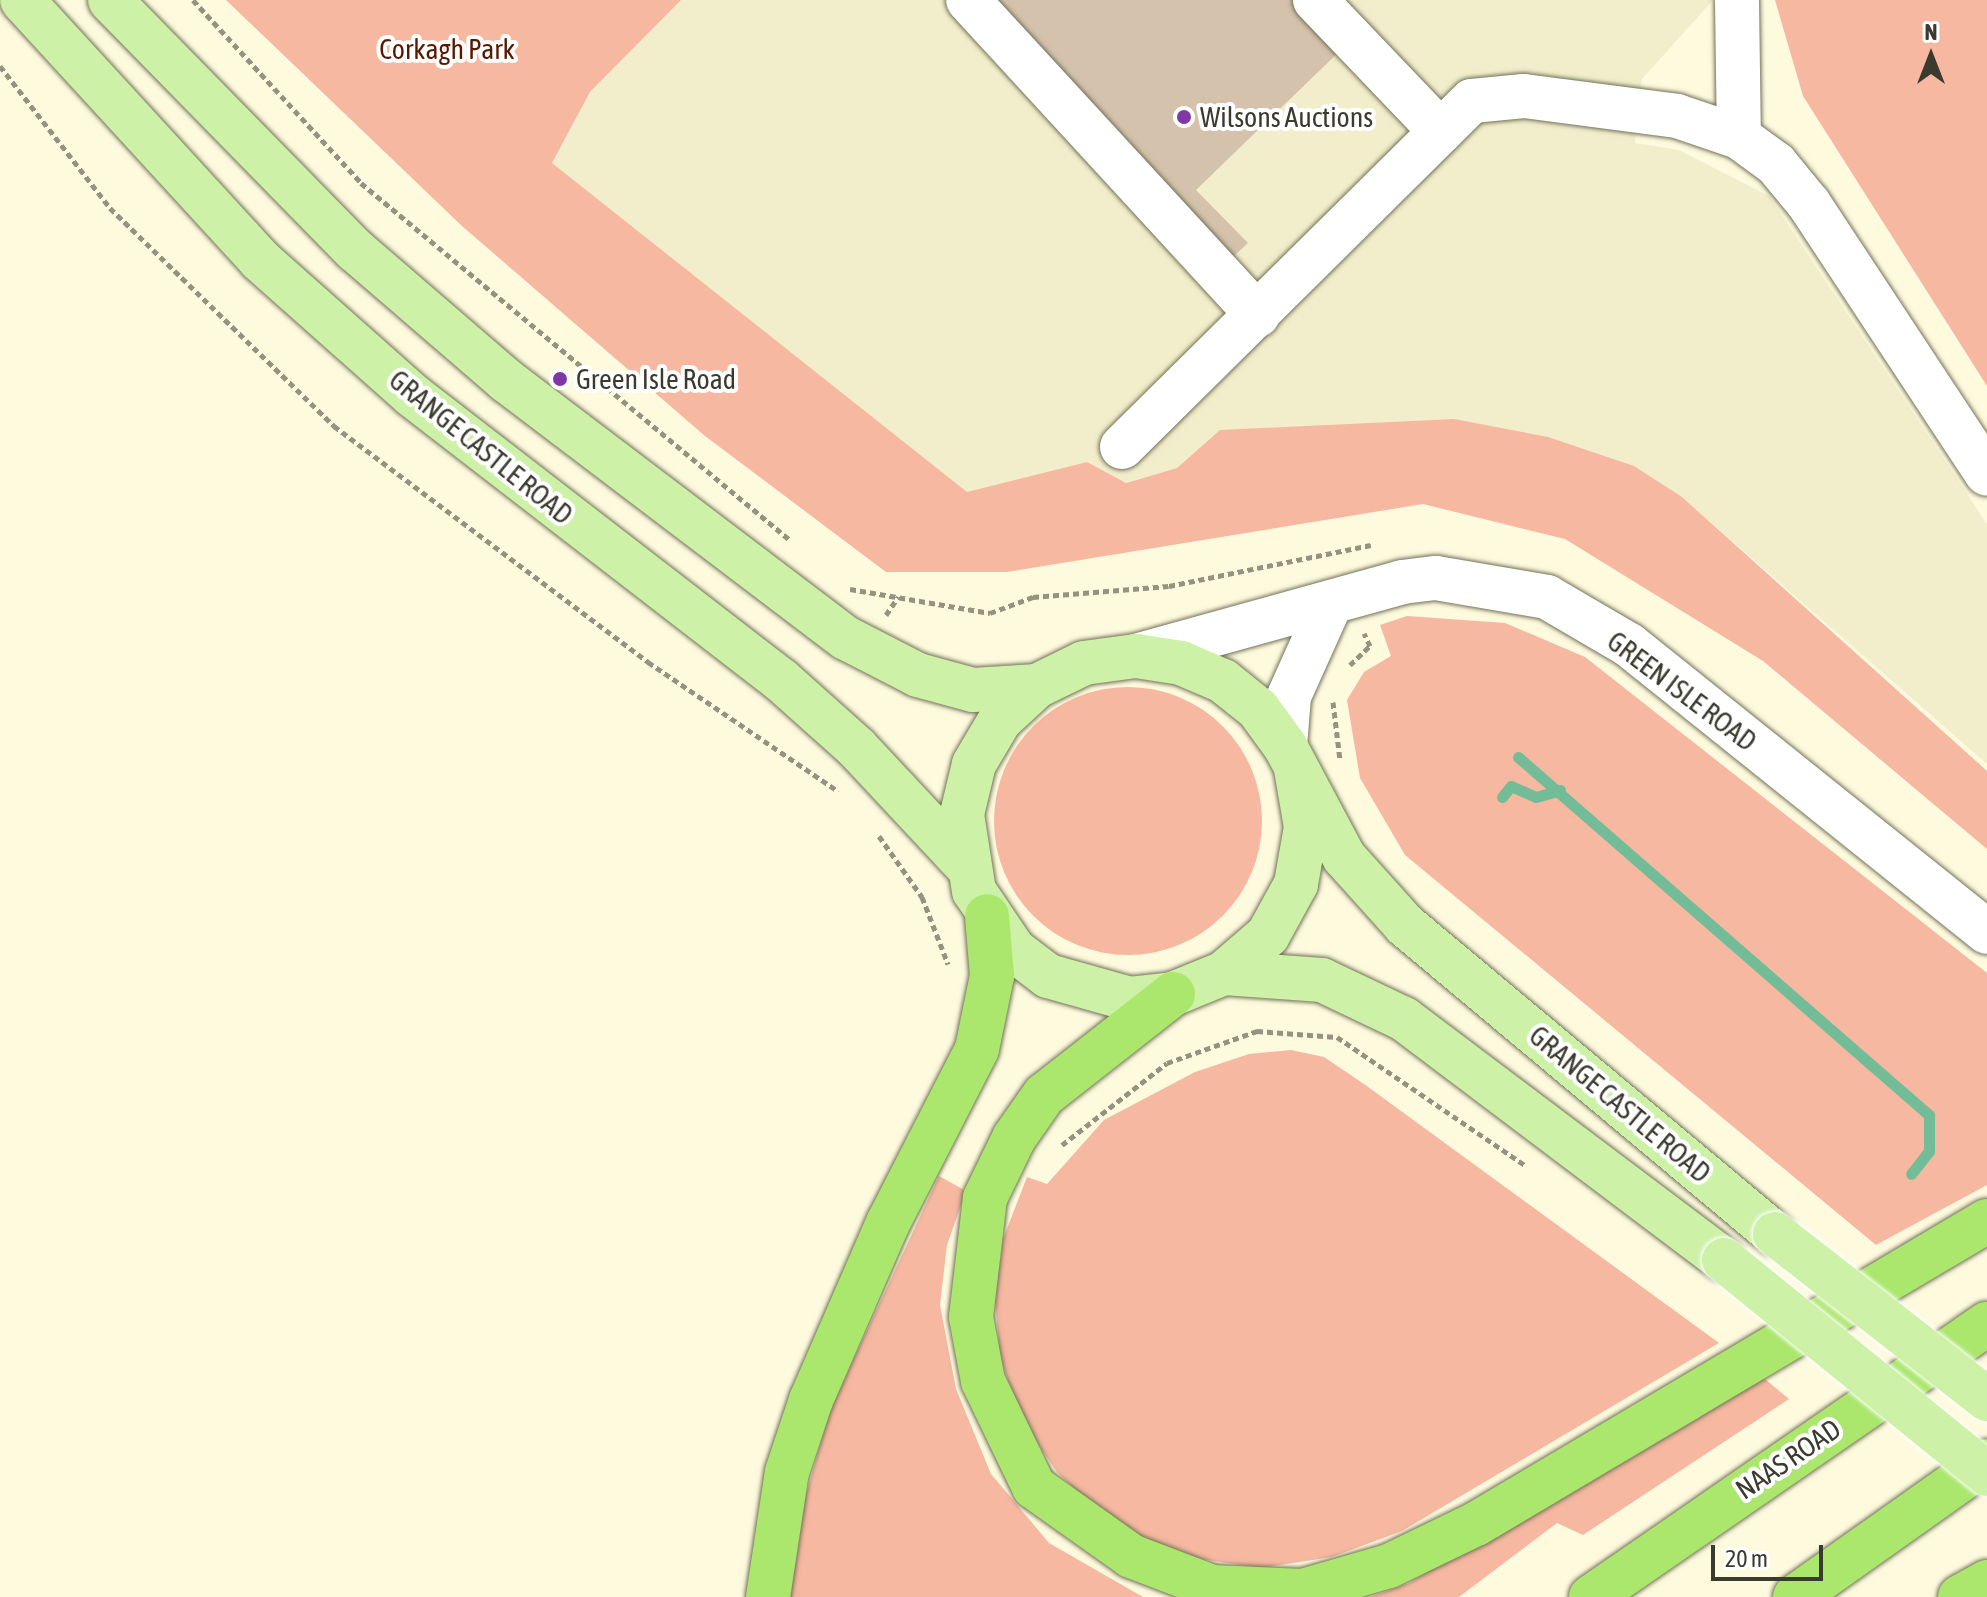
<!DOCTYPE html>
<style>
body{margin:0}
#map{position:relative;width:1987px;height:1597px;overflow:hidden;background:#fdfade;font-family:"Asap Condensed",sans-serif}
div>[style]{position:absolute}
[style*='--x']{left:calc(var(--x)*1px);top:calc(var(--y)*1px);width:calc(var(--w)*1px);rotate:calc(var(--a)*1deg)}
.built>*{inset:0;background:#f2eecb}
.green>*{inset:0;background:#f6b8a0}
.round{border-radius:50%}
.stream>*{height:11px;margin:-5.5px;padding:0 5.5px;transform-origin:5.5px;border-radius:5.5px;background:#72bc97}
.building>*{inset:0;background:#d4c2ac}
.path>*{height:5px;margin-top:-2.5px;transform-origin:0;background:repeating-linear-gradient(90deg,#959380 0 6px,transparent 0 10px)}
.roads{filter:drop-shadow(0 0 2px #747159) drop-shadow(0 0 2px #747159)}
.minor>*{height:44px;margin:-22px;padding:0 22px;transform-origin:22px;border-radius:22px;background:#fff}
.major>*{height:44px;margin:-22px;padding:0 22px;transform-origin:22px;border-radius:22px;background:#ccf1a7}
.highway>*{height:44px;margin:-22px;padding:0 22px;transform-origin:22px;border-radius:22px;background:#aae76c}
.bridges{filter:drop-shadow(0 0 2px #fff) drop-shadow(0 0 2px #fff)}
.major-bridge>*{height:44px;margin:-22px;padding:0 22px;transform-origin:22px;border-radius:22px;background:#ccf1a7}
.dots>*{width:22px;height:22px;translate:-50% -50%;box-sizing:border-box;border:4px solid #fff;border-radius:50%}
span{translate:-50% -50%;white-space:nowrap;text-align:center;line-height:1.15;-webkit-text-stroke:8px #fff;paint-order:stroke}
.park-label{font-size:28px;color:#571900}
.poi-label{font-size:28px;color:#3b3a2f}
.left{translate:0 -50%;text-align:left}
.street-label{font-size:28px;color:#3b3a2f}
.north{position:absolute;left:1891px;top:16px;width:80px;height:80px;-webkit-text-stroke:6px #fff;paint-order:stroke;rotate:0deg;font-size:22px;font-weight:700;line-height:32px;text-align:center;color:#3b3a2f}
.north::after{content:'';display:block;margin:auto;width:28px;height:36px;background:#3b3a2f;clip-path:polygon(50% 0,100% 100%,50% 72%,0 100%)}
.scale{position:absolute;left:1711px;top:1545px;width:112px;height:36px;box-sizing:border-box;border:4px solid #3b3a2f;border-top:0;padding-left:10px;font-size:24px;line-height:28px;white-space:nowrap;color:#3b3a2f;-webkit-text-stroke:6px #fff;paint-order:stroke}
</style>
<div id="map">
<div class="built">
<i style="clip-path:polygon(681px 0,1713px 0,1642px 79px,1635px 143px,1679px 150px,1769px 196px,1987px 524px,1987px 764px,1682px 497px,1220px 430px,1177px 468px,1125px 483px,1087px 462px,967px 493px,552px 163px,590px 92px)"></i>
</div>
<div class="green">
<i style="clip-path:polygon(226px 0,681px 0,590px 92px,552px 163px,967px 492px,1087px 462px,1126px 483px,1177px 468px,1220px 430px,1454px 419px,1548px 437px,1634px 466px,1682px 497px,1987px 771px,1987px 849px,1763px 661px,1565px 539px,1423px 504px,1007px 572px,886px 572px,705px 436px,462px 226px)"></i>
<i style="clip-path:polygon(1775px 0,1987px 0,1987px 386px,1803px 96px)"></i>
<i style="clip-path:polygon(1407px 616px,1505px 623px,1585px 657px,1987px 973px,1987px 1185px,1876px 1245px,1405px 855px,1360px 778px,1347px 700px,1364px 672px,1391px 656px,1380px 625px)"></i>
<i class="round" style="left:994px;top:687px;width:268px;height:268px"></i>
<i style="clip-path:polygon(1291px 1050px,1324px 1057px,1364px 1084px,1719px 1343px,1402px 1531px,1332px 1557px,1260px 1568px,1169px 1554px,1107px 1520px,1057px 1472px,1021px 1419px,1000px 1356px,995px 1298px,1003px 1239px,1027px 1177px,1047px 1184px,1104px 1120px,1195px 1072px,1249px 1054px)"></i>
<i style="clip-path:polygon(939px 1176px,966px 1191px,947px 1245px,940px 1305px,956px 1389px,991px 1474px,1049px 1543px,1143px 1597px,788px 1597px,801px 1513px,830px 1410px)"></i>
<i style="clip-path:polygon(1760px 1375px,1789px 1399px,1583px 1535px,1557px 1523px,1459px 1597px,1371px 1597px,1409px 1583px)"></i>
</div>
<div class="stream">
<i style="--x:1518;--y:757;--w:545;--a:41.06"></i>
<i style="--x:1929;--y:1115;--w:36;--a:90"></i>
<i style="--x:1929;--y:1151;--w:29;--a:128"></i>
<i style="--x:1502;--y:797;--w:14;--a:-51"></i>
<i style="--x:1511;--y:786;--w:27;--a:24"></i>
<i style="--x:1536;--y:797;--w:25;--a:-16"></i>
</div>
<div class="building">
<i style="clip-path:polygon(983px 0,1302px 0,1346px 45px,1196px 190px,1248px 243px,1233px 257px)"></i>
</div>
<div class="path">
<i style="--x:193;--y:0;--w:248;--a:47.4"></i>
<i style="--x:361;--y:183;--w:558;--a:39.77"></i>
<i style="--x:0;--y:66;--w:180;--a:52.2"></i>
<i style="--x:110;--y:208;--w:313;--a:44.2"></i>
<i style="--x:334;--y:426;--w:393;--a:36.9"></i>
<i style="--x:648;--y:662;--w:230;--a:34.2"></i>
<i style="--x:850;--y:589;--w:142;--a:9.7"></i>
<i style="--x:990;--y:613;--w:46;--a:-20.4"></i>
<i style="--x:1033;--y:597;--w:136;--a:-4.6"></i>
<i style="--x:1169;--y:586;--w:206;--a:-11.5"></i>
<i style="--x:886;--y:615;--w:22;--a:-56"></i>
<i style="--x:1350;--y:665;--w:28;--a:-44"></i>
<i style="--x:1370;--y:646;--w:14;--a:-115"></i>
<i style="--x:1333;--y:702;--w:58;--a:83.1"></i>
<i style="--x:879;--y:836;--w:75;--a:54.8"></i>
<i style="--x:922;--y:897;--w:72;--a:68.8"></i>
<i style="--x:1062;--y:1145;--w:133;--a:-38"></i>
<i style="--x:1167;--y:1063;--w:96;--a:-19.6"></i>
<i style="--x:1257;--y:1031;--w:80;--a:4.3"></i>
<i style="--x:1337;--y:1037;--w:229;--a:34.3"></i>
</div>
<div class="roads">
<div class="minor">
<i style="--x:968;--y:0;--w:428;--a:47.4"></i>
<i style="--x:1315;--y:0;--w:182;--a:46.3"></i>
<i style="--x:1737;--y:0;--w:137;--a:89.2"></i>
<i style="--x:1739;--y:137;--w:46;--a:36.1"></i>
<i style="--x:1776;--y:164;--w:52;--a:50.5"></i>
<i style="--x:1809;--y:204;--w:323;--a:56.6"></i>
<i style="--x:1122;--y:447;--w:492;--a:-44.7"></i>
<i style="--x:1472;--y:101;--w:52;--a:-5.5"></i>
<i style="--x:1524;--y:96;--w:154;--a:7.4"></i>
<i style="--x:1677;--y:116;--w:65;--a:18.7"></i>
<i style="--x:1136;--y:656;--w:276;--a:-15.5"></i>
<i style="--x:1402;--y:582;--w:34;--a:-7"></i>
<i style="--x:1436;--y:578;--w:113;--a:9.7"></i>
<i style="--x:1547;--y:597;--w:95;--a:30.3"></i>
<i style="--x:1629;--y:645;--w:459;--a:38.7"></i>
<i style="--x:1285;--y:746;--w:50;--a:-85.4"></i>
<i style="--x:1289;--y:696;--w:98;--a:-65.8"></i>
</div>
<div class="major">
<i style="--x:22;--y:0;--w:352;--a:47.5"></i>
<i style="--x:260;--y:260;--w:203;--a:41.6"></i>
<i style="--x:412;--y:395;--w:466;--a:37.7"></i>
<i style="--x:781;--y:680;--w:102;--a:41.8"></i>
<i style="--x:857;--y:748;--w:160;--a:47"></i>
<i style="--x:110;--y:0;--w:350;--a:45.6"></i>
<i style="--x:355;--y:250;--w:201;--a:40.8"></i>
<i style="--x:507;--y:381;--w:425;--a:37.2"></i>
<i style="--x:846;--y:638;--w:81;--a:27.2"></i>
<i style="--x:918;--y:675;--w:57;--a:15.3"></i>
<i style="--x:973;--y:690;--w:64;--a:-3.6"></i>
<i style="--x:1296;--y:769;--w:59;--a:80.2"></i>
<i style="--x:1306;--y:827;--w:58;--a:100"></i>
<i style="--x:1296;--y:884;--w:58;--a:118.8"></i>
<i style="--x:1268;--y:935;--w:58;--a:139.2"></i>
<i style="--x:1224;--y:973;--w:55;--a:157.6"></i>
<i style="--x:1173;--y:994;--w:43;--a:173.4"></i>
<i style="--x:1130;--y:999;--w:85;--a:-164.3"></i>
<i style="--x:1048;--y:976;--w:43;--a:-142.6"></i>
<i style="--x:1014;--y:950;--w:71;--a:-124.1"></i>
<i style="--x:974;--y:891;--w:78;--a:-98.9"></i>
<i style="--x:962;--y:814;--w:51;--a:-76.5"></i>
<i style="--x:974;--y:764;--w:51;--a:-59.4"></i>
<i style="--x:1000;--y:720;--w:50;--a:-42.6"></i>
<i style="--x:1037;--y:686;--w:52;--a:-26.1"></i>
<i style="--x:1084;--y:663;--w:52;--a:-7.7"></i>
<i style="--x:1136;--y:656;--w:46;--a:8.8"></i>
<i style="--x:1181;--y:663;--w:46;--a:23.2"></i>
<i style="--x:1223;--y:681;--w:45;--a:38.7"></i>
<i style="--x:1258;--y:709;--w:46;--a:53.9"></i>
<i style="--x:1285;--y:746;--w:126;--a:62"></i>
<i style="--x:1344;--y:857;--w:91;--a:48.1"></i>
<i style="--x:1405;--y:925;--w:482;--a:39.9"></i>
<i style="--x:1224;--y:973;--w:98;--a:4.1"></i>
<i style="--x:1322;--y:980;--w:91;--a:25.4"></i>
<i style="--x:1404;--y:1019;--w:401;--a:37"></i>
</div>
<div class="highway">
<i style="--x:1173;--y:994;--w:164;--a:141.9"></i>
<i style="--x:1044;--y:1095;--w:52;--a:124.9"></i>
<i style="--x:1014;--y:1138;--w:67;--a:115.8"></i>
<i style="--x:985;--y:1198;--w:120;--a:96.7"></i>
<i style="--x:971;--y:1317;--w:65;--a:79.4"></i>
<i style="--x:983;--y:1381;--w:118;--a:64.3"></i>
<i style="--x:1034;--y:1487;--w:119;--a:35.4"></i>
<i style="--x:1131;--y:1556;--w:87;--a:20.9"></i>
<i style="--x:1212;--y:1587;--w:91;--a:2.5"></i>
<i style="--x:1303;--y:1591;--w:90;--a:-16.2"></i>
<i style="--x:1389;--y:1566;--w:97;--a:-25.8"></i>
<i style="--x:1476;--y:1524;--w:594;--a:-30.67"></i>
<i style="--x:768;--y:1597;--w:126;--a:-81.4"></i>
<i style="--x:787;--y:1472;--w:76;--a:-71.6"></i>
<i style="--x:811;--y:1400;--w:193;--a:-66.5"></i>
<i style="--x:888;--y:1223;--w:195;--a:-62.9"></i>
<i style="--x:977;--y:1049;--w:75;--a:-78.4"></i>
<i style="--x:992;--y:976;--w:60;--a:-94.8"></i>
<i style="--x:1591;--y:1597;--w:481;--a:-34.6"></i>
<i style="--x:1795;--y:1597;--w:235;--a:-35.3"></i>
<i style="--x:1960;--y:1597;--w:31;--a:-29"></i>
</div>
</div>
<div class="bridges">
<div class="major-bridge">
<i style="--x:1775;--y:1234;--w:269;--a:37.9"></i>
<i style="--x:1724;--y:1260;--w:339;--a:39.1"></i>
</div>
</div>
<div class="dots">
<i style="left:1184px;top:117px;background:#8136a8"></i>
<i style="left:560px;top:379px;background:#8136a8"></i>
</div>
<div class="park-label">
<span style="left:447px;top:49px">Corkagh Park</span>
</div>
<div class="poi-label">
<span class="left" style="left:1200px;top:117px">Wilsons Auctions</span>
<span class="left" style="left:576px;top:379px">Green Isle Road</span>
</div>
<div class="street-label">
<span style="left:481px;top:447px;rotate:39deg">GRANGE CASTLE ROAD</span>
<span style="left:1682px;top:691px;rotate:37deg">GREEN ISLE ROAD</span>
<span style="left:1620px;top:1104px;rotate:40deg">GRANGE CASTLE ROAD</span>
<span style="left:1788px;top:1459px;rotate:-34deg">NAAS ROAD</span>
</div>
<div class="north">N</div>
<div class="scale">20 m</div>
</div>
